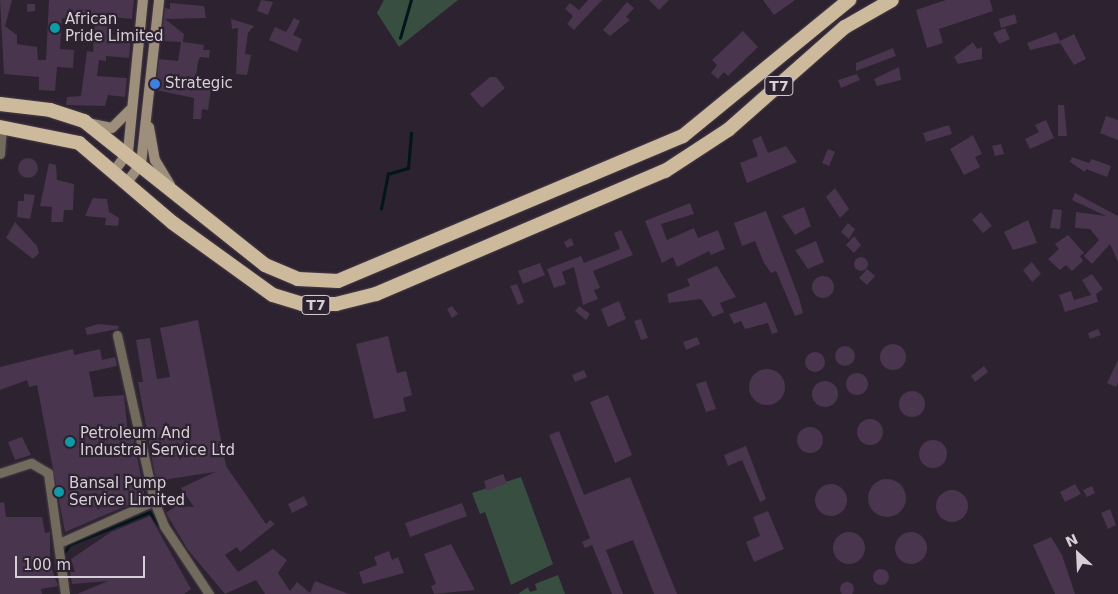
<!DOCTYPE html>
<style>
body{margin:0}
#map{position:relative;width:1118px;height:594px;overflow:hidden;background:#2d222f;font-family:"DejaVu Sans",sans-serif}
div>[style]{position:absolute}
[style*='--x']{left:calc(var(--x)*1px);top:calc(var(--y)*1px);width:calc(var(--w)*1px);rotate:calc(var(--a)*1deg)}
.green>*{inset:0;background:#374e41}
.stream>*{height:2.5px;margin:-1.25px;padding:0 1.25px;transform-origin:1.25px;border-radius:1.25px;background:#02161a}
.building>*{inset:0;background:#49354e}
.round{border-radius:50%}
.roads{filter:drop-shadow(0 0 1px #483e4a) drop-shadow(0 0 1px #483e4a)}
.minor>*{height:9px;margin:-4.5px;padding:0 4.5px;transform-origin:4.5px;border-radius:4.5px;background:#726a5d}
.secondary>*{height:10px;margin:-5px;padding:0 5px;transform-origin:5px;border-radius:5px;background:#9d8f7b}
.trunk>*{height:14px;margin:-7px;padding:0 7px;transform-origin:7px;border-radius:7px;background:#cdba9c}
.dots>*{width:14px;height:14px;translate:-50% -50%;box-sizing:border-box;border:2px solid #2d222f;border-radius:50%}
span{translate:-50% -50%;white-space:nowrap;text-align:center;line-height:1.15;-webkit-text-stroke:4.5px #2d222f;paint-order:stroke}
.shield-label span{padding:1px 4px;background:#2d222f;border:1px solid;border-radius:4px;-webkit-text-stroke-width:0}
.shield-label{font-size:14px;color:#d7cfd8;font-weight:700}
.poi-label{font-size:15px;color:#d7cfd8}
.left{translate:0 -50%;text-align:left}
.north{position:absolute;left:1053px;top:529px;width:50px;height:50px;-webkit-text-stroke:4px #2d222f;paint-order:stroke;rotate:335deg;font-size:14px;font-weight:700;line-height:20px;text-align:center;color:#d7cfd8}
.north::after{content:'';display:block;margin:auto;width:18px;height:22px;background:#d7cfd8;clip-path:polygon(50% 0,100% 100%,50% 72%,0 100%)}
.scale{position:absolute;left:15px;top:556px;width:130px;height:22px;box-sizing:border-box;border:2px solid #d7cfd8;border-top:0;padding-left:6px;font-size:15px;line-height:18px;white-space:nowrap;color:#d7cfd8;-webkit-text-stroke:4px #2d222f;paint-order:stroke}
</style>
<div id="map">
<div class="green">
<i style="clip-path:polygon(384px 0,458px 0,399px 47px,377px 13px)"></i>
<i style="clip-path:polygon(521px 477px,553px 564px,511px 585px,485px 512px,480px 514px,472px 493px)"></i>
<i style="clip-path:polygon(558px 575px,565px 594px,518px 594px,528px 587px,530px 592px,537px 590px,535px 584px)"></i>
</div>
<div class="stream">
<i style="--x:400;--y:38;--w:40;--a:-74"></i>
<i style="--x:381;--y:209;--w:36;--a:-79"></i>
<i style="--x:388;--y:174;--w:21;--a:-17"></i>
<i style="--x:408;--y:168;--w:35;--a:-85"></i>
<i style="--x:63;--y:554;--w:11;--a:-56"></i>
<i style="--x:69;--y:545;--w:87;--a:-22.2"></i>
<i style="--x:150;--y:512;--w:18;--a:56"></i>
<i style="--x:68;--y:586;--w:8;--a:76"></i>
</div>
<div class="building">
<i style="clip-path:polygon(0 0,12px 0,5px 26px,17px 35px,17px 44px,37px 47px,38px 60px,46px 60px,49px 0,134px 0,132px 19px,111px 17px,110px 36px,131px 38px,129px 58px,106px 56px,106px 61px,99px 60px,97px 76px,127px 78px,125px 97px,108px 95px,105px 106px,66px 105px,67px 97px,81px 96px,87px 51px,93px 52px,95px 16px,62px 18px,60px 49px,74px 50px,73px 68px,57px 67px,55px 91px,39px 90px,39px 77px,4px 74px)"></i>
<i style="clip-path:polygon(261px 0,273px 2px,268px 15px,257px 11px)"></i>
<i style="clip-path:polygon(588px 0,602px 0,574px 30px,567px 24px,573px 16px,565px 9px,570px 3px,579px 10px)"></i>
<i style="clip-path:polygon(649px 0,669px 0,659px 10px)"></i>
<i style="clip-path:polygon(763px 0,795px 0,774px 15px)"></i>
<i style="clip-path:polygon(946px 0,990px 0,993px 11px,939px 29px,943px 43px,927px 48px,916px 10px)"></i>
<i style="clip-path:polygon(627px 2px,634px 8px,626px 17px,630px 20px,610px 36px,603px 30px)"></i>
<i style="clip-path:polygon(170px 3px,204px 6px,206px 18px,165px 19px,184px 34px,183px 42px,204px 45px,203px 50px,210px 50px,209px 58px,200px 57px,198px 62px,195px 85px,211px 88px,208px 110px,202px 109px,201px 119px,193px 119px,194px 98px,156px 90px,159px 59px,178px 61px,181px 42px,161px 41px,165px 8px,170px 9px)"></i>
<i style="clip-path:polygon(27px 4px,35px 4px,35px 11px,27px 12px)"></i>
<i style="clip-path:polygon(1015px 14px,1017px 23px,1001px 28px,999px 19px)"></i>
<i style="clip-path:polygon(294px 18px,300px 21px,293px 35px,302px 39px,297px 52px,269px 40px,275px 27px,286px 32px)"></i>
<i style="clip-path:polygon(231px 19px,254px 26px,248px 33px,245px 54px,251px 55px,247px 75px,236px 74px,238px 28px,232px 29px)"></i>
<i style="clip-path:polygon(1005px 28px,1010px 39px,999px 44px,993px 33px)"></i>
<i style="clip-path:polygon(743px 31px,758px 47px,728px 76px,724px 72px,718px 79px,711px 73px,717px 65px,712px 60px)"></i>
<i style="clip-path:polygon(1056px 32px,1060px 41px,1074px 34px,1086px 59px,1074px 65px,1060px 43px,1030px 50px,1027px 43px)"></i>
<i style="clip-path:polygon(973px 42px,977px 49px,982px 47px,982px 59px,958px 64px,954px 57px)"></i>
<i style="clip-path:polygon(893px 48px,896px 56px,856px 71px,856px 63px)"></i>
<i style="clip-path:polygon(899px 67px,901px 80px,877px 86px,874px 79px)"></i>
<i style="clip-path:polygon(857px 74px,860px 80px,841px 88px,838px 80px)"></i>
<i style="clip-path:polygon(490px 77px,496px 77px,505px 88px,482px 108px,470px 94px)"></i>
<i style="clip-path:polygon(1058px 105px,1064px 105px,1067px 136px,1058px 136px)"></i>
<i style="clip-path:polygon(1106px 116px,1118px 120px,1118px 140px,1100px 133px)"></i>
<i style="clip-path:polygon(1046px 120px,1054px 138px,1030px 149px,1025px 139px,1039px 132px,1035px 125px)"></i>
<i style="clip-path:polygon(949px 125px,952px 134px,926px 142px,923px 133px)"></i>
<i style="clip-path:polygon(973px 135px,982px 154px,975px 157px,980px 167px,964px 175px,950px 149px)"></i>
<i style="clip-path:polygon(761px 136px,768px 153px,786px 146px,797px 162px,747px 183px,740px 163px,758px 156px,752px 140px)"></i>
<i style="clip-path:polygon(1001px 144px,1004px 154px,995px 156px,992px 146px)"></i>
<i style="clip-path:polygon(828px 149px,835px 152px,829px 166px,822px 163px)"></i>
<i style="clip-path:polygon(1072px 157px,1089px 163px,1092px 159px,1111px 166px,1107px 177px,1086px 169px,1085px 172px,1070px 162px)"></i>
<i class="round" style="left:18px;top:158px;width:20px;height:20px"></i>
<i style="clip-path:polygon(49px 163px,56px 165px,57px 180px,74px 184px,73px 210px,64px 210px,63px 222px,51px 222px,52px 207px,40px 206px)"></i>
<i style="clip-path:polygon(835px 188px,849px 209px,840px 218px,826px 197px)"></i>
<i style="clip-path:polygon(1075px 193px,1118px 216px,1118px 262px,1110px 244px,1092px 264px,1084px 256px,1099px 240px,1090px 229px,1075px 228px,1076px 212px,1106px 216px,1072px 200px)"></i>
<i style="clip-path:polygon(24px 194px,35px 195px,30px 219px,17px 217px,18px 201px,24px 201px)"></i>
<i style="clip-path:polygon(93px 198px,107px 199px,109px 212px,119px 218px,118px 226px,105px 225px,106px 218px,85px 216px)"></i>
<i style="clip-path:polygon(690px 203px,694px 214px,661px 224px,667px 240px,694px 228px,698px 238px,718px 230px,725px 249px,711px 255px,709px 251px,677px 267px,673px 257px,662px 263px,645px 221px)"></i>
<i style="clip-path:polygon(804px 207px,811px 226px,795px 235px,782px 216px)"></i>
<i style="clip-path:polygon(1053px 209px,1062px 210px,1060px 229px,1050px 228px)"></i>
<i style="clip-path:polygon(766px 211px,799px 298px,803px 313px,795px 316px,776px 271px,771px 273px,764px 263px,755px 241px,742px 246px,734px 223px)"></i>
<i style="clip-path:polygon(981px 212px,992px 226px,983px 233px,972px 220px)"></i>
<i style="clip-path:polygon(1028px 220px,1037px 243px,1013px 250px,1004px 232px)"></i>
<i style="clip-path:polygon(15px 222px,37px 246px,39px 253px,33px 259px,6px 238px)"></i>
<i style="clip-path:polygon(848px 223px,855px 229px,849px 239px,841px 232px)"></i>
<i style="clip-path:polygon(621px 230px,633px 255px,593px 271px,600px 288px,594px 290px,598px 299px,583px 305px,574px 267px,562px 272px,566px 284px,554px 288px,547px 269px,581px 256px,584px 263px,620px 249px,614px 233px)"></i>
<i style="clip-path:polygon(1068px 235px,1084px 253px,1080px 256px,1083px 261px,1072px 271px,1066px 265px,1060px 270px,1048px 259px,1059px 249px,1055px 244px)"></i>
<i style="clip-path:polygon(854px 236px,861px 245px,854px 253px,846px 245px)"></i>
<i style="clip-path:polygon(571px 238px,574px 245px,567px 248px,564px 242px)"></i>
<i style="clip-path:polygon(816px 241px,824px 262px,808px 269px,795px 250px)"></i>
<i class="round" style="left:854px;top:257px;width:14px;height:14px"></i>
<i style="clip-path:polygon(1032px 262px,1041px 274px,1032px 282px,1023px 270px)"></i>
<i style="clip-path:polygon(540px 263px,545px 275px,523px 284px,518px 271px)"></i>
<i style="clip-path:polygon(717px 266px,736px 297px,720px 303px,724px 312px,713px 317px,701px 299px,669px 303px,667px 294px,690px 286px,687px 279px)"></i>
<i style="clip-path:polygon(867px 269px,875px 276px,867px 285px,859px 278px)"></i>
<i style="clip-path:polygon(1092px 274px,1103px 289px,1096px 294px,1098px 302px,1065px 312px,1059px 295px,1071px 291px,1074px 300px,1091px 295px,1082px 280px)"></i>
<i class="round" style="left:812px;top:276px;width:22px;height:22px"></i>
<i style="clip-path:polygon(517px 284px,524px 302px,518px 305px,510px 286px)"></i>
<i style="clip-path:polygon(619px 301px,626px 319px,608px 327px,601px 309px)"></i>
<i style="clip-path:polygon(766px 302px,778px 332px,772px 334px,768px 323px,745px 329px,741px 321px,734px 324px,729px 314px)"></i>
<i style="clip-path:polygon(452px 306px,458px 314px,452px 318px,447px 309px)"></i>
<i style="clip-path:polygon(579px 306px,590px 314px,586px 320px,575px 311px)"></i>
<i style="clip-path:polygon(641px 319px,648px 338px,641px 340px,634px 321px)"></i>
<i style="clip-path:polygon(198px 320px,226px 466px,266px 524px,270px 520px,275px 524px,240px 552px,237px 547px,225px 555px,238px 572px,273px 549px,287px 560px,278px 573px,290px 591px,297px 582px,310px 593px,315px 581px,349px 594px,265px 594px,256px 580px,225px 594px,188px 550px,166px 513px,176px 506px,194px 507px,181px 488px,215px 472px,156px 481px,138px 382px,143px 382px,136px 340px,150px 338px,157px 379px,170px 377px,160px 328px)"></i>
<i style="clip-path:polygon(98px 324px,119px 326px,118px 329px,87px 335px,85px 328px)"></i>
<i style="clip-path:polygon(1098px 329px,1101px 335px,1090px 339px,1088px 333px)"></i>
<i style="clip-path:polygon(388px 336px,397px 373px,406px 371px,412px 395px,403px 398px,406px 411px,374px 419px,356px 344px)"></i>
<i style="clip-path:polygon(697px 337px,700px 344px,686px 350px,683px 342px)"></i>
<i class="round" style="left:880px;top:344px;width:26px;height:26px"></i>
<i class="round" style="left:835px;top:346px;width:20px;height:20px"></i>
<i style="clip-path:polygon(73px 349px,74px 355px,100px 349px,102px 360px,115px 357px,117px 366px,89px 372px,94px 397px,124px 395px,128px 436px,133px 435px,145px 498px,65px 532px,37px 385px,29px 387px,27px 380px,0 390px,0 367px)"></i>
<i class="round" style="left:805px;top:352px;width:20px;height:20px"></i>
<i style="clip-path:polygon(1118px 360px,1118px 383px,1116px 387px,1107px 383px)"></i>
<i style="clip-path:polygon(984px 366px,988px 372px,975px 382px,971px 376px)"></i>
<i class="round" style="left:749px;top:369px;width:36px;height:36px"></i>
<i style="clip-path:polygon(584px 370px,587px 377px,575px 382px,572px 375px)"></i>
<i class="round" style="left:846px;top:373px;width:22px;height:22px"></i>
<i style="clip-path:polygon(706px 381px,716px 409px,706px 412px,696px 384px)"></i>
<i class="round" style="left:812px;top:381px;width:26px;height:26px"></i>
<i class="round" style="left:899px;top:391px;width:26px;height:26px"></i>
<i style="clip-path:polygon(608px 395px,632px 455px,615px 463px,590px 402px)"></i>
<i class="round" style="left:857px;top:419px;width:26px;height:26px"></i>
<i class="round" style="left:797px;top:427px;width:26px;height:26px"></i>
<i style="clip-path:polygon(559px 431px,584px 495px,630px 477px,677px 594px,654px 594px,633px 540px,606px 550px,623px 594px,612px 594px,592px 545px,585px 548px,582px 542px,590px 538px,549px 435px)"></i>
<i style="clip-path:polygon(22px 437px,31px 455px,15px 460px,8px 442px)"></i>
<i class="round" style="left:919px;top:440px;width:28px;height:28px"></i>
<i style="clip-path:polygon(746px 446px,766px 499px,760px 502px,742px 460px,728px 466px,724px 455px)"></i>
<i style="clip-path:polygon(503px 474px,507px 483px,487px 491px,484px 481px)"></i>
<i class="round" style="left:868px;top:479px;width:38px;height:38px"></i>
<i style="clip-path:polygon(1075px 484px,1081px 494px,1065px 502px,1060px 492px)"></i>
<i class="round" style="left:815px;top:484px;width:32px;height:32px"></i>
<i style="clip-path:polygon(1092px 486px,1095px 493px,1087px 497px,1083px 490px)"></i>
<i class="round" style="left:936px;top:490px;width:32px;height:32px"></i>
<i style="clip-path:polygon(304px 496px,308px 505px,292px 513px,288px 504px)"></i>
<i style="clip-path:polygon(4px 502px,6px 517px,42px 517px,45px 533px,50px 532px,50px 564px,58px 586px,41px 589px,42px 594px,0 594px,0 503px)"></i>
<i style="clip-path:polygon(462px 503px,467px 516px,410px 537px,405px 523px)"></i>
<i style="clip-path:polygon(1110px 509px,1116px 525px,1108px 529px,1101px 513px)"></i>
<i style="clip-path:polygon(768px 511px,784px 549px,754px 562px,746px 542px,760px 536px,753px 517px)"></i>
<i style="clip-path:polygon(150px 516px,191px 589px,184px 594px,77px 594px,108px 581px,72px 584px,70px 572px,75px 572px,71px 559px,111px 532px)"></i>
<i class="round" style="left:895px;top:532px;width:32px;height:32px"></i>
<i class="round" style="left:833px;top:532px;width:32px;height:32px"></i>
<i style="clip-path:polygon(1051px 537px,1062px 555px,1075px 594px,1055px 594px,1033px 545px)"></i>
<i style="clip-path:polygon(451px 544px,475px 590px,434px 594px,431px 586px,436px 584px,424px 554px)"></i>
<i style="clip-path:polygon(389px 551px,392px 560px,398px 557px,404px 573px,363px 584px,359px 572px,377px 565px,374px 557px)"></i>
<i class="round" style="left:873px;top:569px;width:16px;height:16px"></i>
<i class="round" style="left:840px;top:582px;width:14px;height:14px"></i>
</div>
<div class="roads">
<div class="minor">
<i style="--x:0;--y:154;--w:27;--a:-86"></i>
<i style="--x:117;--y:335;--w:170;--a:77.4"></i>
<i style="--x:154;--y:501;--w:27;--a:68"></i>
<i style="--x:164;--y:526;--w:82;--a:56.5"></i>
<i style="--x:0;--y:473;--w:33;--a:-18"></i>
<i style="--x:31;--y:463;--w:20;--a:30"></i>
<i style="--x:48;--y:473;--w:122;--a:82"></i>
<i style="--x:59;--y:543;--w:104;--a:-23.9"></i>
</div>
<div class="secondary">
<i style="--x:92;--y:124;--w:20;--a:11"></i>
<i style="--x:112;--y:128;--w:25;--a:-45"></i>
<i style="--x:149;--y:127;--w:34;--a:80"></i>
<i style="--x:155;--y:160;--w:29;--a:59"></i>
<i style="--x:115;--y:170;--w:22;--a:-54"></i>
<i style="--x:128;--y:152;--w:153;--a:-84.4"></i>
<i style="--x:128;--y:181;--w:21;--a:-53"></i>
<i style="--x:141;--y:164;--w:165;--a:-83.7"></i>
</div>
<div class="trunk">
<i style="--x:0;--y:104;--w:50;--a:6.8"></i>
<i style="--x:50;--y:110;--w:36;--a:18"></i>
<i style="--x:84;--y:121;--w:231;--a:38.5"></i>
<i style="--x:265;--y:265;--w:36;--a:23"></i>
<i style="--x:298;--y:279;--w:40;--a:2.9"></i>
<i style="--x:338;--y:281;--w:374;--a:-22.8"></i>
<i style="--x:683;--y:136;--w:215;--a:-39.3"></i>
<i style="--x:0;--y:127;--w:81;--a:11.4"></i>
<i style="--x:79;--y:143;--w:123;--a:40.4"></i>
<i style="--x:173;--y:223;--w:123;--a:35.8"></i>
<i style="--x:273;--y:295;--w:30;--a:17"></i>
<i style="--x:302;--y:304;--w:34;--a:0"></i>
<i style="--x:336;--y:304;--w:41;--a:-14"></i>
<i style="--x:376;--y:294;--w:314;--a:-23.1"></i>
<i style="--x:665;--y:171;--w:75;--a:-33.1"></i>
<i style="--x:728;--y:130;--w:156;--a:-41.4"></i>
<i style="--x:845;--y:27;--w:54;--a:-29.9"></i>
</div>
</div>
<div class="dots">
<i style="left:55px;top:28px;background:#0f9aa8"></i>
<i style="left:155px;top:84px;background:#3f7fe0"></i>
<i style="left:70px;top:442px;background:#0f9aa8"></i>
<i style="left:59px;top:492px;background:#0f9aa8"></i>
</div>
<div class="shield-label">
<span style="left:779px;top:86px">T7</span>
<span style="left:316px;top:305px">T7</span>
</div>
<div class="poi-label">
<span class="left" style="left:65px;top:28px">African<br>Pride Limited</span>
<span class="left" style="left:165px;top:84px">Strategic</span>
<span class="left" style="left:80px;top:442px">Petroleum And<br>Industral Service Ltd</span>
<span class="left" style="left:69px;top:492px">Bansal Pump<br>Service Limited</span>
</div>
<div class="north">N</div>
<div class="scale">100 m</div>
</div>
